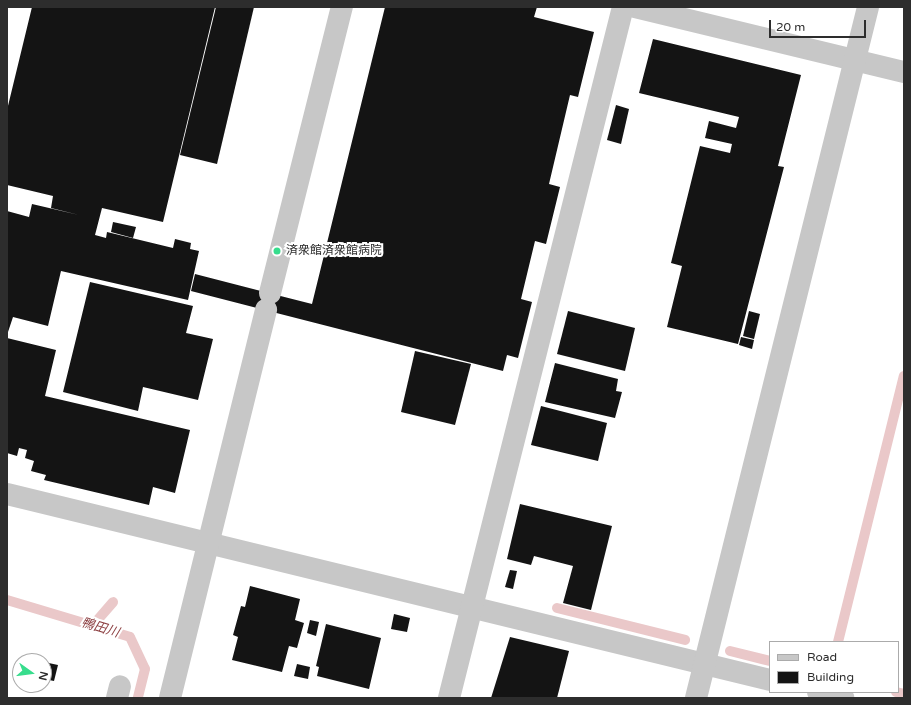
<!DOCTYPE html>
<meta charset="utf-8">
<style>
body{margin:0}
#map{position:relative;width:911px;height:705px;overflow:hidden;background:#fff;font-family:"Varela Round","Noto Sans JP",sans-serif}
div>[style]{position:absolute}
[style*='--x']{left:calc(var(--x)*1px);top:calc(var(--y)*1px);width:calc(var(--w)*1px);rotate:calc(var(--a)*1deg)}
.stream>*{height:10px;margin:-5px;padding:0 5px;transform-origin:5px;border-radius:5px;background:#eac8c9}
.building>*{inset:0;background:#141414}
.minor>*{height:22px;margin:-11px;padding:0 11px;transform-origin:11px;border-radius:11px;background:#c7c7c7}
.dots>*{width:11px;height:11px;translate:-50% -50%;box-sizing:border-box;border:2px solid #fff;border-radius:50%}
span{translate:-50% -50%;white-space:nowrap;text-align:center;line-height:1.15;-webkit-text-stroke:4px #fff;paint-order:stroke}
.poi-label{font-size:12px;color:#2d2d2d}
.left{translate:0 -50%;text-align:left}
.water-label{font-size:13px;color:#8c3f41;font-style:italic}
.frame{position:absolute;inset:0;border:8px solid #2d2d2d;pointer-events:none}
.legend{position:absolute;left:769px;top:641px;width:130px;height:52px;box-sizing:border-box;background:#fff;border:1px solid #ababab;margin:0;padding:5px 7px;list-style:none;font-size:12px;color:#2d2d2d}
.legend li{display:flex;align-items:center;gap:8px;height:20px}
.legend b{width:20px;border:1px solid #ababab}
.north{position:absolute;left:12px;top:653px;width:40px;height:40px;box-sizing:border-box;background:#fff;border:1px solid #ababab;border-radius:50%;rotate:104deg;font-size:11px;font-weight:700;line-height:16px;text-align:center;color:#2d2d2d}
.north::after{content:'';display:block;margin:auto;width:14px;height:18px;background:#37dd8d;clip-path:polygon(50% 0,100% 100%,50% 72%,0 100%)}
.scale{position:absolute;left:769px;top:20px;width:97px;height:18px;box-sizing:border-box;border:2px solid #2d2d2d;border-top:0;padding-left:5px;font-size:12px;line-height:14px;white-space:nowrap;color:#2d2d2d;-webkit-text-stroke:3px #fff;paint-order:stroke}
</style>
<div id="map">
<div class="stream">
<i style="--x:7;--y:600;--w:128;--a:16.7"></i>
<i style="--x:130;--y:637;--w:35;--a:65"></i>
<i style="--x:145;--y:669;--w:30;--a:104"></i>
<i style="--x:557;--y:608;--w:132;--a:14"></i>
<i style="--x:94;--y:624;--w:29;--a:-49"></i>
<i style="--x:838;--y:642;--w:274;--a:-76.1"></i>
<i style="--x:730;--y:651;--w:41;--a:14"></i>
<i style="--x:896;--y:692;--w:8;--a:14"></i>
</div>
<div class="building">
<i style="clip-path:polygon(32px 7px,215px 7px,163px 222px,102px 208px,95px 235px,106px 238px,107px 232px,173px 248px,175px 239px,191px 243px,190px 249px,199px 251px,188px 300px,61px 271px,48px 326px,13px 317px,7px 335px,7px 211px,29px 217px,32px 204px,79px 215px,51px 208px,53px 196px,7px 185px,7px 110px)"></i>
<i style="clip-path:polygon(216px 7px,254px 7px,217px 164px,180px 155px)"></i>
<i style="clip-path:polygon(385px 7px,537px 7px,534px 17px,594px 32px,578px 97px,570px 95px,549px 184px,560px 187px,546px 244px,535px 241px,521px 299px,532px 302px,518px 358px,507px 355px,503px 371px,191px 291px,195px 274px,312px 304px)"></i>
<i style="clip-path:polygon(653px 39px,801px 75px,778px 166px,784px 167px,738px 344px,667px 327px,682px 266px,671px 263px,700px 146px,730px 153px,732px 144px,705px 138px,709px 121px,736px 128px,739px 117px,639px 93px)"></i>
<i style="clip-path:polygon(616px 105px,629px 109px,621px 144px,607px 140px)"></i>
<i style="clip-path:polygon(113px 222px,136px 227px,133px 238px,111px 232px)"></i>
<i style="clip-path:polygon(90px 282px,193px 306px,186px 333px,213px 339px,198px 400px,143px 387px,138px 411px,63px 392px)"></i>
<i style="clip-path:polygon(568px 311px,635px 328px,625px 371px,557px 354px)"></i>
<i style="clip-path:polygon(749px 311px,760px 314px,754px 339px,743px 336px)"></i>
<i style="clip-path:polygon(741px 337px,754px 340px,752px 349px,739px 345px)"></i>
<i style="clip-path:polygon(7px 338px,56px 350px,45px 396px,190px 430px,175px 493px,153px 487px,149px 505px,44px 480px,46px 475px,31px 471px,34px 461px,25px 458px,27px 450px,19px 448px,17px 456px,7px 453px)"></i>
<i style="clip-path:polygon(415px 351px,471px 364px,455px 425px,401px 412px)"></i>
<i style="clip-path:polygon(555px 363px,618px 379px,616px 391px,622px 392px,615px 418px,545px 402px)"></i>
<i style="clip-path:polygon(541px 406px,607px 423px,598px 461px,531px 445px)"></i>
<i style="clip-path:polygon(520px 504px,612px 526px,591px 610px,563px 603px,573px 566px,534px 556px,531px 565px,507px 559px)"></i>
<i style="clip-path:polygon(510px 570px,517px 571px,513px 589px,505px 587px)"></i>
<i style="clip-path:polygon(250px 586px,300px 599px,295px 620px,304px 623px,297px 648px,289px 646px,282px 672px,232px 660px,238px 637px,233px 635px,241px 606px,245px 607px)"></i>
<i style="clip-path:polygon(394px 614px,410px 618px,407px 632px,391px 629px)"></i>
<i style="clip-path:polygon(310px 620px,319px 622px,316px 636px,307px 633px)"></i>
<i style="clip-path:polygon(326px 624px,381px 638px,369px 689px,317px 676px,319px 667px,316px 666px)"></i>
<i style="clip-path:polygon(510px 637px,569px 651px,557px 698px,491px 698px)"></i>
<i style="clip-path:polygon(26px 657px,40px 660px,40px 661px,25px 661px)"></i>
<i style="clip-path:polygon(44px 662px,58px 665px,54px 681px,44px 679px)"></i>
<i style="clip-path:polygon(297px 664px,310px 667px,308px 679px,294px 676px)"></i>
</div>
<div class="minor">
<i style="--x:635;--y:7;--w:277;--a:13.6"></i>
<i style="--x:270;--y:293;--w:295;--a:-75.9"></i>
<i style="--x:7;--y:494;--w:785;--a:13.7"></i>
<i style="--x:818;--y:692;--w:26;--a:13"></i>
<i style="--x:117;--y:698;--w:12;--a:-76"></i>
<i style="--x:170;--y:698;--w:400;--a:-76.1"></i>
<i style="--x:449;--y:698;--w:713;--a:-75.87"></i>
<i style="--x:696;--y:698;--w:712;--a:-76.02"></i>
</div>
<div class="dots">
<i style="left:277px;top:251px;background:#37dd8d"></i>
</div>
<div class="poi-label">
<span class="left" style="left:286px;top:251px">済衆館済衆館病院</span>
</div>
<div class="water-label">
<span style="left:100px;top:628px;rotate:17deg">鴨田川</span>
</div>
<div class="frame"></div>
<ul class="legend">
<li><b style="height:5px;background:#c7c7c7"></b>Road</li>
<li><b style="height:11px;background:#141414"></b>Building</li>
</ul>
<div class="north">N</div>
<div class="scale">20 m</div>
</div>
